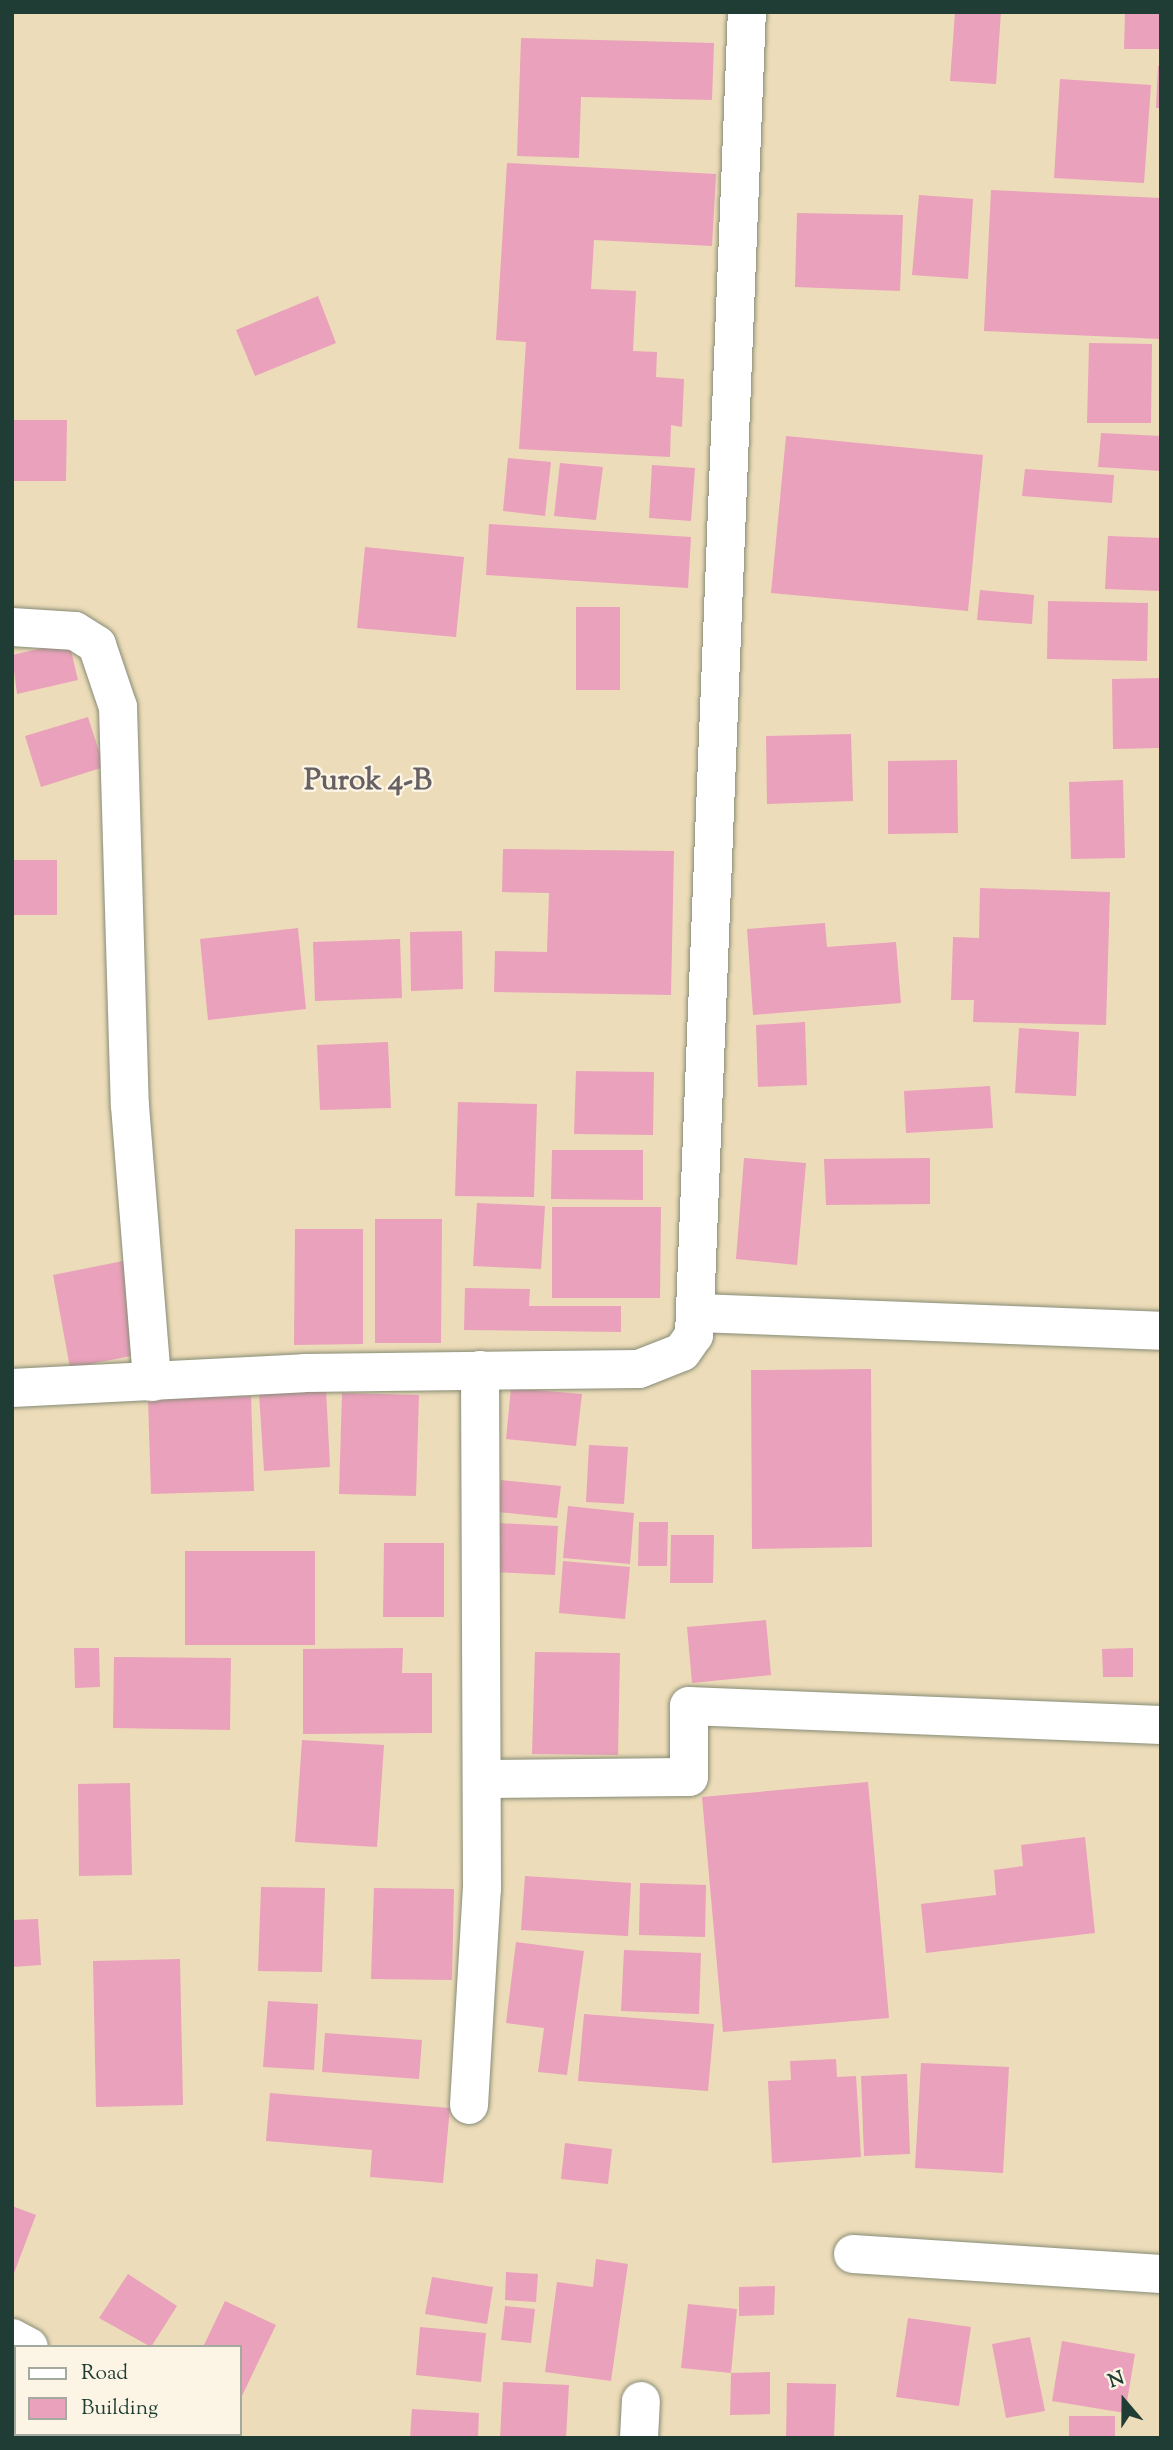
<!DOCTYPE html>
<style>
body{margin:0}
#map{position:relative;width:1173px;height:2450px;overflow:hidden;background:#eddcb9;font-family:"Sorts Mill Goudy",serif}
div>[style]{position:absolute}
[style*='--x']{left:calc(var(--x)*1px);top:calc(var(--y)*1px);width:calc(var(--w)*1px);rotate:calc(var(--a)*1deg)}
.building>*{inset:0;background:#eaa1bb}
.roads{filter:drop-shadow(0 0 2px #868c76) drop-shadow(0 0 2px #868c76)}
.minor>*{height:38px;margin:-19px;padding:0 19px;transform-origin:19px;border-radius:19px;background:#fff}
span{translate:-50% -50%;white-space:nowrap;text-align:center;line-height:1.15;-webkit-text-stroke:5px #fcf5e5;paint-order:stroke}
.neighbourhood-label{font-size:30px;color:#666063;font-weight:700}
.frame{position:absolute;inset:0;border:14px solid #1f3d34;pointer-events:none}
.legend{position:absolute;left:14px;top:2345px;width:228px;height:91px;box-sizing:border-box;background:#fcf5e5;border:2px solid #a4ab9e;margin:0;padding:9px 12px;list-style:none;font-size:21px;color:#1f3d34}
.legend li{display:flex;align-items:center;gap:14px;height:35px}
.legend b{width:35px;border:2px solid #a4ab9e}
.north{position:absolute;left:1089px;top:2366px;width:70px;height:70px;-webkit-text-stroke:5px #fcf5e5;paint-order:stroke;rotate:340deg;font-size:19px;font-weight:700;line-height:28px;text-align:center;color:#1f3d34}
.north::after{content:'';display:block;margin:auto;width:24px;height:32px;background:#1f3d34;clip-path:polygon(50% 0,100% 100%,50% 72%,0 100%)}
</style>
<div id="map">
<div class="building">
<i style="clip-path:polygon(955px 12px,1001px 12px,996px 84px,950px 81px)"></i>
<i style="clip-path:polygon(1125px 12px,1161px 12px,1161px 49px,1124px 49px)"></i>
<i style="clip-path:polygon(521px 38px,714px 43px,712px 100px,581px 97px,579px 158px,517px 156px)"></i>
<i style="clip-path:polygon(1158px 66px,1161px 66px,1161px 108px,1156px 108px)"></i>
<i style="clip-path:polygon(1060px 79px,1151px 85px,1144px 183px,1054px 178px)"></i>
<i style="clip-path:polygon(507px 163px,716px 174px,712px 246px,594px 240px,591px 289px,636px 291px,633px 351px,657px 352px,656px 377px,684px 379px,682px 427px,671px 425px,670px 457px,519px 449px,526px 342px,496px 340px)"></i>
<i style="clip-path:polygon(991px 190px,1161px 198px,1161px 339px,984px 331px)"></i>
<i style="clip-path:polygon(919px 195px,973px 199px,968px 279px,912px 275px)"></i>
<i style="clip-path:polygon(797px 213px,903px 215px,900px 291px,795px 287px)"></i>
<i style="clip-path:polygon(318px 296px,336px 343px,255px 376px,236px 330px)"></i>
<i style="clip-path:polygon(1089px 343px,1152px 344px,1151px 423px,1087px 423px)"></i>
<i style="clip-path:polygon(12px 420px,67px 420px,66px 481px,12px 481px)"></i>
<i style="clip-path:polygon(1101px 433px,1161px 436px,1161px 471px,1098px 467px)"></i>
<i style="clip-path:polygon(786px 436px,983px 455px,968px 611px,771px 593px)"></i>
<i style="clip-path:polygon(508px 458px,551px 462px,545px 516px,503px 511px)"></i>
<i style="clip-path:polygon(560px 463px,603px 467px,596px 520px,554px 516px)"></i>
<i style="clip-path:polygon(652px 465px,695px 468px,691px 521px,649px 518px)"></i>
<i style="clip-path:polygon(1025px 469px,1114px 475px,1112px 503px,1022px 496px)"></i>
<i style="clip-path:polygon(489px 524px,691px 537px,688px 588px,486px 575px)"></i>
<i style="clip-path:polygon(1108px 536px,1161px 538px,1161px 591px,1105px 589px)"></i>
<i style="clip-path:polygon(365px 547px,464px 557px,456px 637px,357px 628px)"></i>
<i style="clip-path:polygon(980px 590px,1034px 595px,1032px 624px,977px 620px)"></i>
<i style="clip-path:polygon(1048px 601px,1148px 603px,1147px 661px,1047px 659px)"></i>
<i style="clip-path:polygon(576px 607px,620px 607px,620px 690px,576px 690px)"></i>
<i style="clip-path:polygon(69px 642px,78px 680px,17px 694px,12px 655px)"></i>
<i style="clip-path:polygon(1161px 678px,1161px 748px,1113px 749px,1112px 679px)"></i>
<i style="clip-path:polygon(88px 717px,104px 767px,41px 787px,25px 736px)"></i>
<i style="clip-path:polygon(851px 734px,853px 801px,767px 804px,766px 736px)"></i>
<i style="clip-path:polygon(957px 760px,958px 833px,888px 834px,888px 761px)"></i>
<i style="clip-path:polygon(1123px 780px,1125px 858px,1071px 859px,1069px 782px)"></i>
<i style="clip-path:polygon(503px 849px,674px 851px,671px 995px,494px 992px,495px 951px,547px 952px,549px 893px,502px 892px)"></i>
<i style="clip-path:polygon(12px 860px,57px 860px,57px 915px,12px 915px)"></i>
<i style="clip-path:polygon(980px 888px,1110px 892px,1106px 1025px,973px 1022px,974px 1000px,951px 1000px,953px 937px,979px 938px)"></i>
<i style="clip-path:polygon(825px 923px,827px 947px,896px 942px,901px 1003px,753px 1015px,747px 929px)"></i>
<i style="clip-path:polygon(298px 928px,306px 1009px,208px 1020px,200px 939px)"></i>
<i style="clip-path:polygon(462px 931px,463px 989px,411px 991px,410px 932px)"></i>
<i style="clip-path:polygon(400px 939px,402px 998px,315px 1001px,313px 942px)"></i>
<i style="clip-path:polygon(805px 1022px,807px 1085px,758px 1087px,756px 1025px)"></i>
<i style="clip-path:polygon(1019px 1028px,1079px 1032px,1076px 1096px,1015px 1093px)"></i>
<i style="clip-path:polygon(388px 1042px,391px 1108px,320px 1110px,317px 1045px)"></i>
<i style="clip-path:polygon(576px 1071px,654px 1072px,653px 1135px,574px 1134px)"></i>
<i style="clip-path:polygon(990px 1086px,993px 1128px,906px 1133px,904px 1091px)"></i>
<i style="clip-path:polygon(458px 1102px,537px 1104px,534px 1197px,455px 1196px)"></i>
<i style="clip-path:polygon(552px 1150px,643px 1150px,643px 1200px,551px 1199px)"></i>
<i style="clip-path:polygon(744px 1158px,806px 1163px,797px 1265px,736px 1259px)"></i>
<i style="clip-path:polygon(930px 1158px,930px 1204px,826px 1205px,824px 1159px)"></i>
<i style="clip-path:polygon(477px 1203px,545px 1206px,541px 1269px,473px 1266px)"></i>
<i style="clip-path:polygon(552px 1207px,661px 1207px,660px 1298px,552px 1298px)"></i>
<i style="clip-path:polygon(375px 1219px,442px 1219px,441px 1343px,375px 1343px)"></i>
<i style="clip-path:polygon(295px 1229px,363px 1229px,363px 1344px,294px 1345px)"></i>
<i style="clip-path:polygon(123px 1261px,141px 1354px,70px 1368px,53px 1275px)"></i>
<i style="clip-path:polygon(465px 1288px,530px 1289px,529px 1306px,621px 1306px,621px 1332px,464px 1330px)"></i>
<i style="clip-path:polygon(871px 1369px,872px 1547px,752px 1549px,751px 1370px)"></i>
<i style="clip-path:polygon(511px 1388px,582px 1394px,576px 1446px,506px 1439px)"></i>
<i style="clip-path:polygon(326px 1389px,330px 1467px,264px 1471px,259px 1393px)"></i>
<i style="clip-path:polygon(342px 1393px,419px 1395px,416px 1496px,339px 1494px)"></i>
<i style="clip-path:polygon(251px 1396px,254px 1491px,151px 1494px,148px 1399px)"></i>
<i style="clip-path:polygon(589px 1445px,628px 1447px,624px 1504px,586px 1502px)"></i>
<i style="clip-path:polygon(501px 1480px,561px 1486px,557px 1518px,498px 1512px)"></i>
<i style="clip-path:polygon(568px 1506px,634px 1513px,630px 1564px,563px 1558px)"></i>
<i style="clip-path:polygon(639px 1522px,668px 1522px,667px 1566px,638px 1566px)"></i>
<i style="clip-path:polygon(495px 1523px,558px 1526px,555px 1575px,493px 1572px)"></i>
<i style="clip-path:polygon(671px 1535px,714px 1535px,713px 1583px,670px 1583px)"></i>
<i style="clip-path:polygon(384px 1543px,444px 1543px,444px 1617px,383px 1617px)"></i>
<i style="clip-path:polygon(185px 1551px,315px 1551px,315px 1645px,185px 1645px)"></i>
<i style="clip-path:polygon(563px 1561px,630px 1567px,625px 1619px,559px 1613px)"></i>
<i style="clip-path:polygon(766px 1620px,771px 1675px,692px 1683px,687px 1627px)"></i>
<i style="clip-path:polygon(74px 1648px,99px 1648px,100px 1687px,75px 1688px)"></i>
<i style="clip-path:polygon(403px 1648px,402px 1673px,432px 1673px,432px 1733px,303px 1734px,303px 1649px)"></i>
<i style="clip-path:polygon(1133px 1648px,1133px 1677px,1103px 1677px,1102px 1649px)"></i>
<i style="clip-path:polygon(535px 1652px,620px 1653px,618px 1755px,532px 1754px)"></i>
<i style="clip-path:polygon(114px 1657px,231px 1658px,230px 1730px,113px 1728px)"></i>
<i style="clip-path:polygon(302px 1740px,384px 1745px,377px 1847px,295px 1842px)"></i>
<i style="clip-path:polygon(868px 1782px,889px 2018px,723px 2032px,702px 1797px)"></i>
<i style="clip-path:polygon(130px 1783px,132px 1875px,79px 1876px,78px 1784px)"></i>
<i style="clip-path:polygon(1085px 1837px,1095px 1933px,926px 1953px,921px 1904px,996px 1895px,994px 1870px,1023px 1866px,1021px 1845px)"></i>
<i style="clip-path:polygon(525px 1876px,631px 1883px,628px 1936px,521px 1930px)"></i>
<i style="clip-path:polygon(640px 1883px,706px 1885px,705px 1937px,639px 1935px)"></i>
<i style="clip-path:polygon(261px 1887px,325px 1888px,322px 1972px,258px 1971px)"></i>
<i style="clip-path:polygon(374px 1888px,454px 1889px,452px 1980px,371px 1979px)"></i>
<i style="clip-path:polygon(38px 1919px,41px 1965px,12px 1967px,12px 1920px)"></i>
<i style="clip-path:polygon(516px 1942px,584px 1951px,567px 2075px,538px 2072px,544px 2028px,506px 2023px)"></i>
<i style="clip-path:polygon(624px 1950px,701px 1953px,699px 2014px,621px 2011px)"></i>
<i style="clip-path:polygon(180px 1959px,183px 2105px,96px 2107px,93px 1961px)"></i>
<i style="clip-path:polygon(268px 2001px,318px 2004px,314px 2070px,263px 2067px)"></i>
<i style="clip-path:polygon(584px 2014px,714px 2024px,708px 2091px,578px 2081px)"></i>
<i style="clip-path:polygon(325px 2033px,422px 2040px,419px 2079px,322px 2072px)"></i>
<i style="clip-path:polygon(836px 2059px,837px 2077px,856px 2076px,861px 2157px,772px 2163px,768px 2081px,791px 2080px,790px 2061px)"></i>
<i style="clip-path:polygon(921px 2063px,1009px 2067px,1003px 2173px,915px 2168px)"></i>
<i style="clip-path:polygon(907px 2074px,910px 2154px,864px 2156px,861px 2076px)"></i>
<i style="clip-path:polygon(270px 2093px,450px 2108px,443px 2183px,370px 2177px,372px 2150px,266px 2141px)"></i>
<i style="clip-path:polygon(565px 2143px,612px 2149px,608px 2184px,561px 2179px)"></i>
<i style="clip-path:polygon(12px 2206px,36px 2215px,14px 2273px,12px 2272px)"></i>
<i style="clip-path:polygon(596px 2259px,628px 2264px,611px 2381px,545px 2372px,557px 2282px,593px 2287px)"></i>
<i style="clip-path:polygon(506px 2272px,538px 2274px,536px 2302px,505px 2300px)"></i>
<i style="clip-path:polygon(128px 2274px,177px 2306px,151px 2347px,99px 2318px)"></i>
<i style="clip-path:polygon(432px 2277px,493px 2287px,487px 2324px,425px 2314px)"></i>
<i style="clip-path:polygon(775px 2286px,774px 2315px,739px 2316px,739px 2287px)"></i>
<i style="clip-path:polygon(225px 2301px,276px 2325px,240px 2400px,240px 2347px,203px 2347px)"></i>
<i style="clip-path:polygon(688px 2304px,737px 2309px,731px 2373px,770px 2372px,770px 2414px,730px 2415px,731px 2373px,681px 2368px)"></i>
<i style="clip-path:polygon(505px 2306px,535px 2309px,531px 2343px,501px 2340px)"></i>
<i style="clip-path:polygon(908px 2318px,971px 2327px,959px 2406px,896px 2397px)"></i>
<i style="clip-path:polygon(420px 2327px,486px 2333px,481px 2382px,416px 2375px)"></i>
<i style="clip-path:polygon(1030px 2337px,1045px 2411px,1006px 2418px,992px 2344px)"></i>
<i style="clip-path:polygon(1062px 2341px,1135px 2354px,1125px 2413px,1052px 2401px)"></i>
<i style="clip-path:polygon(503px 2382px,569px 2385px,566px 2438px,500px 2438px)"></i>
<i style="clip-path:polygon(787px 2383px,836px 2384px,834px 2438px,786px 2438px)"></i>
<i style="clip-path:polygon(412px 2409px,479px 2413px,478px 2438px,410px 2438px)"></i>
<i style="clip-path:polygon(1069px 2416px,1115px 2416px,1115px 2438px,1069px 2438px)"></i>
</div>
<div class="roads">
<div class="minor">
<i style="--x:12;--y:627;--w:63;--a:3.6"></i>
<i style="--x:75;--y:631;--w:26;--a:32"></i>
<i style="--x:97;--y:645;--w:65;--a:71.3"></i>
<i style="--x:118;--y:707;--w:399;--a:88.3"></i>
<i style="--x:130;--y:1106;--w:277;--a:85.4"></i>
<i style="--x:698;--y:1313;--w:463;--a:2.2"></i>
<i style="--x:12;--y:1388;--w:292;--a:-2.9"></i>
<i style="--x:304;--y:1373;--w:335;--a:-0.7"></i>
<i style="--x:639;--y:1369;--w:46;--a:-21.6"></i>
<i style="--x:682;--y:1352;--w:21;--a:-55"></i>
<i style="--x:694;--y:1335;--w:1324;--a:-87.71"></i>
<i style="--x:483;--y:1779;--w:206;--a:-0.6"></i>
<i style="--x:689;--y:1777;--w:71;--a:-90"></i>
<i style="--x:689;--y:1706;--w:472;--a:2.3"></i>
<i style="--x:469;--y:2105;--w:216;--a:-86.6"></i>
<i style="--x:482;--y:1889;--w:519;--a:-90.22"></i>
<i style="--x:853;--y:2254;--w:309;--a:3.7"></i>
<i style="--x:12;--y:2338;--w:19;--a:28"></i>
<i style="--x:192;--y:2434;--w:7;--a:34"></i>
<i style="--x:639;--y:2438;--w:37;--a:-87"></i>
</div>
</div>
<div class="neighbourhood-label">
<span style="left:368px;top:782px">Purok 4-B</span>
</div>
<div class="frame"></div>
<ul class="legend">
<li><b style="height:9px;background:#fff"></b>Road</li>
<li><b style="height:19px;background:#eaa1bb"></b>Building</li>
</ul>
<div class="north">N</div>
</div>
